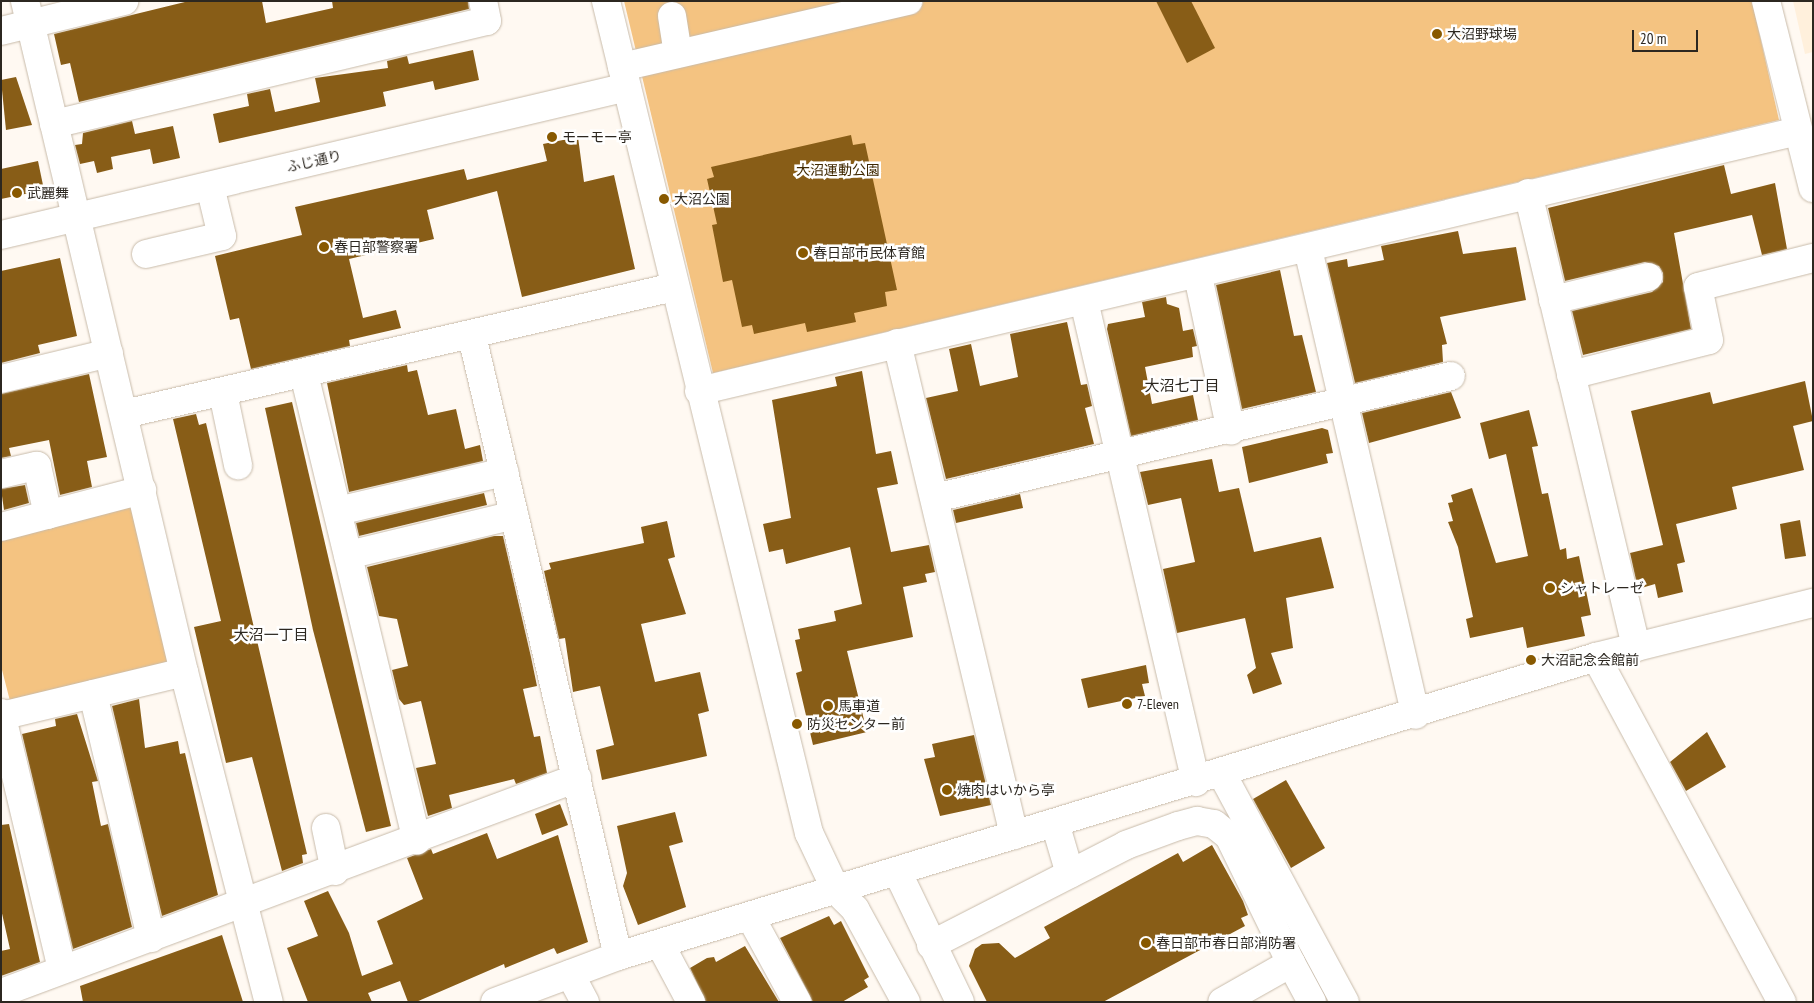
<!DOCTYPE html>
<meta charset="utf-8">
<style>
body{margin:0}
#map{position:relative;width:1814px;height:1003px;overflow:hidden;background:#fff9f2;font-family:"PT Sans Narrow","Noto Sans JP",sans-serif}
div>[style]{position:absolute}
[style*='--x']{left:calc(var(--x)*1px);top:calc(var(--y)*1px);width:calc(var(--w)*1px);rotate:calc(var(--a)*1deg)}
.built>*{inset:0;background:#fff0dc}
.green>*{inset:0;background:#f4c381}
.building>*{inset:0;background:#885d17}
.roads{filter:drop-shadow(0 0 1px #c8bbaa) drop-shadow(0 0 1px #c8bbaa)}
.minor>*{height:28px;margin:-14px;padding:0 14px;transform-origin:14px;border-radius:14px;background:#fff}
.dots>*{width:14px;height:14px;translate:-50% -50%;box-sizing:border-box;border:2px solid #fff;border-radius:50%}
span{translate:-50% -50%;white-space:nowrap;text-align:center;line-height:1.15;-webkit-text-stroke:5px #fff;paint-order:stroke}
.poi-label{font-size:14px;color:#2c2720}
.left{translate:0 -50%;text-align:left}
.street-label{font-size:14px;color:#2c2720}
.park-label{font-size:14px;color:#402902}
.neighbourhood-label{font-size:15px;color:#2c2720}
.frame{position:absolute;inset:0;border:2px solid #2c2720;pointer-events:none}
.scale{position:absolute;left:1632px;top:30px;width:66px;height:22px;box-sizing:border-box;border:2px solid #2c2720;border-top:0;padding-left:6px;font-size:15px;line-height:18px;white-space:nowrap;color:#2c2720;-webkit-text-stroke:4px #fff;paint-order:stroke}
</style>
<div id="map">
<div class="built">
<i style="clip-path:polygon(1793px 1px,1813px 1px,1813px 52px,1805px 54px)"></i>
</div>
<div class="green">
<i style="clip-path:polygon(624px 1px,1752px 1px,1779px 120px,713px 373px)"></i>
<i style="clip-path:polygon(132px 503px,172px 661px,10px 701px,1px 666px,1px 536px)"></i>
</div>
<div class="building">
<i style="clip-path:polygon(189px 1px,262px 1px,266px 23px,333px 8px,332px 1px,468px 1px,469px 9px,79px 102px,70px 63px,61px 65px,54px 34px)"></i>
<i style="clip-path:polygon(1156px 1px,1191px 1px,1215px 48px,1187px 63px)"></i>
<i style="clip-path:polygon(473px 50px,479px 80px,435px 90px,433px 81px,383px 92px,386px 106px,219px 143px,213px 114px,249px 106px,247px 94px,270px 89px,275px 112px,320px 102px,315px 78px,388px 68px,387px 61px,407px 56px,409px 64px)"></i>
<i style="clip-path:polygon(16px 77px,32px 125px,6px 130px,1px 80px)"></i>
<i style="clip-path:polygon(132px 121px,135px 134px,173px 126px,180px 158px,153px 164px,150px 149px,111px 157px,113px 169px,97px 173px,94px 161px,80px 164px,75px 145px,82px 144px,83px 133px)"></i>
<i style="clip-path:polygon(851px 135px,853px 145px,865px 143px,897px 290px,885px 292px,887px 306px,854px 313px,856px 322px,807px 332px,805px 323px,754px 334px,752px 325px,742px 327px,732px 280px,723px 282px,712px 225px,717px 224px,707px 179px,714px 177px,711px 167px)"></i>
<i style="clip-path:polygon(578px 137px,584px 182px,614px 175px,635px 269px,522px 297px,497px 191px,427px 210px,434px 239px,349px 259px,363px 318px,396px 310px,401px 328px,349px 340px,350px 346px,251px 369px,239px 318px,230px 320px,215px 256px,302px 235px,295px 207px,464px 169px,467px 180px,547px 161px,543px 144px)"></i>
<i style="clip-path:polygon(38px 161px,44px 190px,1px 199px,1px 169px)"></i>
<i style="clip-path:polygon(1724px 165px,1731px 194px,1775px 183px,1787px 249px,1762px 255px,1752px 215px,1674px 233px,1691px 329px,1583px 355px,1572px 311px,1652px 292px,1663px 282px,1663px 273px,1659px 266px,1645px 262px,1565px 281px,1548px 208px)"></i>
<i style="clip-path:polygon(1458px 231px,1463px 254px,1516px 247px,1526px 300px,1440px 317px,1447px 344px,1442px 345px,1443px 362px,1355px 383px,1327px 263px,1347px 259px,1348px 267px,1384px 260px,1381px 246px)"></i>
<i style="clip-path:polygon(60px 258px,77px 336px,38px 345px,40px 353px,1px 363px,1px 271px)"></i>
<i style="clip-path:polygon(1280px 270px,1294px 336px,1302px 335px,1316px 392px,1242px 409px,1216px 285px)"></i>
<i style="clip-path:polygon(1166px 297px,1167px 304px,1179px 308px,1183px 331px,1193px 329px,1197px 346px,1192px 347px,1193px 357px,1145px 367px,1152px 404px,1193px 395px,1198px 420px,1131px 436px,1107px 329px,1108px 324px,1145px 317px,1142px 302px)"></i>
<i style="clip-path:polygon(1067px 322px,1081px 385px,1087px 384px,1092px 406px,1085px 408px,1094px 444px,946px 479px,926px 398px,958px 391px,949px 349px,971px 344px,980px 386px,1018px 377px,1010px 334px)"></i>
<i style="clip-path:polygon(407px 365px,408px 372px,417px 370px,428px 415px,456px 409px,465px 449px,480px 445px,483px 461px,349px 492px,327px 383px)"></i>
<i style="clip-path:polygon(862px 371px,876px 454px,891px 451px,898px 484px,877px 488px,891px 552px,929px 545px,935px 572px,925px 574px,927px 582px,903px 587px,913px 637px,847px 651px,867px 732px,813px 745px,796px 673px,802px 671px,795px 640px,800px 639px,798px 629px,836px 621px,834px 611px,862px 604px,850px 547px,786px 564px,783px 549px,769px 552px,763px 524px,791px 518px,772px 400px,837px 386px,835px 377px)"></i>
<i style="clip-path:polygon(89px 374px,107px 457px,87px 461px,92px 487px,60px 495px,49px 440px,9px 448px,11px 456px,1px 458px,1px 394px)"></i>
<i style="clip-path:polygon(1805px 381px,1813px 421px,1793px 426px,1804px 470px,1732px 487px,1737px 509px,1676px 524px,1685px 562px,1677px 564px,1683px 592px,1658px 598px,1655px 584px,1638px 589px,1630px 553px,1663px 545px,1631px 411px,1710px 392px,1713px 404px)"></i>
<i style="clip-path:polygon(1451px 392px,1461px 418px,1369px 443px,1362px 413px)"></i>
<i style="clip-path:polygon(292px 402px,391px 826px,366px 832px,313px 630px,265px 408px)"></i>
<i style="clip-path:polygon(1529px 410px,1538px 446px,1532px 447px,1542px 494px,1548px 493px,1560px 550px,1566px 548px,1567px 559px,1579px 556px,1591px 615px,1581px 617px,1585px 636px,1527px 648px,1523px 627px,1470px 638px,1466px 619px,1473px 617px,1458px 547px,1448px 522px,1453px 521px,1448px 503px,1453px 502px,1451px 495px,1472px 488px,1496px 563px,1528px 556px,1506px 454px,1489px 459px,1480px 423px)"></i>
<i style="clip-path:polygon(196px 414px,199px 425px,206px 423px,307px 854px,302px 855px,303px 863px,282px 871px,252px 757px,226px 763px,194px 627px,221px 621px,173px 419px)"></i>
<i style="clip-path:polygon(1322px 428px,1328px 430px,1333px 453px,1326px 454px,1328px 463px,1249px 483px,1242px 447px)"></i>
<i style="clip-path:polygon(1212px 459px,1219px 492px,1239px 488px,1254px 552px,1321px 537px,1334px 588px,1286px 598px,1293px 648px,1271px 653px,1282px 684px,1253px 694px,1247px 675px,1256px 668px,1245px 618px,1177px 633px,1163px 569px,1195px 562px,1181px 498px,1148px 505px,1140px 472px)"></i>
<i style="clip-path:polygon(25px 485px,29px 503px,4px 510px,1px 489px)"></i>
<i style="clip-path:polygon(484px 493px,487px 505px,359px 536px,356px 523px)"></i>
<i style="clip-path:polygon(1020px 494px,1023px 508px,956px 523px,953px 510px)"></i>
<i style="clip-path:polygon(1800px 520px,1806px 556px,1785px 559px,1780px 524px)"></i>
<i style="clip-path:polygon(667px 521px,675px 557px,668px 559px,686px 614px,641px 624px,655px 682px,700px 672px,709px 711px,698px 714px,707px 756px,602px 780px,596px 750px,614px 745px,600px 686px,573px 692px,565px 638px,559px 639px,544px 571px,551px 569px,549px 563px,644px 543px,641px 527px)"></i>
<i style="clip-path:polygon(494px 536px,503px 536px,531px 657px,537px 686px,523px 689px,534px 737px,540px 736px,547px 773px,516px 784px,514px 779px,449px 795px,452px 808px,428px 816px,416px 768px,436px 764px,421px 701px,404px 705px,399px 699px,392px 670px,408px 666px,397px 619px,379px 616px,367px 567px)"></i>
<i style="clip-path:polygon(1146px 665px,1149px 683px,1142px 684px,1145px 696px,1088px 708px,1081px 679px)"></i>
<i style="clip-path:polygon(139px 699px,145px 748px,178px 741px,180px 754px,185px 753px,218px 895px,162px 916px,112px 706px)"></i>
<i style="clip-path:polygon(77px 714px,98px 781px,92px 782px,101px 826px,108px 824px,132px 927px,73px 949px,22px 734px,56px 726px,55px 719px)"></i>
<i style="clip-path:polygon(1707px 732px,1726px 767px,1686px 791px,1670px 762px)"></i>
<i style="clip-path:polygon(974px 735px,991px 805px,940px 816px,924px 759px,935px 757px,932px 744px)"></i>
<i style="clip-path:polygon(1286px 780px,1325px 848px,1291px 868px,1253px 799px)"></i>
<i style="clip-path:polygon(560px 804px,568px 825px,542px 835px,535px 814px)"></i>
<i style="clip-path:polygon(675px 812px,683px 842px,669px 846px,686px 907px,638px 925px,623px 886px,627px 873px,617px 826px)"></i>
<i style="clip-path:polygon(9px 824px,40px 962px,1px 976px,1px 951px,10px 949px,1px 909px,1px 825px)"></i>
<i style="clip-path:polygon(487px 833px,497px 859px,558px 835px,588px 942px,557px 954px,554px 948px,505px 968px,504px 964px,416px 1002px,408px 1002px,400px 981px,368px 993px,372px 1002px,308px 1002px,287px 948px,318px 936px,304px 901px,328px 891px,349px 933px,362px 976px,393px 964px,377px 921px,423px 899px,407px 858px,431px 849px,433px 854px)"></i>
<i style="clip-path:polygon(1212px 845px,1243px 901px,1248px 915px,1241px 918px,1245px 926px,1103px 1002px,987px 1002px,969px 966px,975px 949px,982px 944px,999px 943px,1015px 958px,1050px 938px,1044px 927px,1178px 853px,1183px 862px)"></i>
<i style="clip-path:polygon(829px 916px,834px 925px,841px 921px,869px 977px,864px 980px,868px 987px,842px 1002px,813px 1002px,780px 938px)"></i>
<i style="clip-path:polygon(222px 935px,243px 1002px,83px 1002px,80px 986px)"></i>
<i style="clip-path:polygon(745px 946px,779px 1002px,706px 1002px,690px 968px,707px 958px,714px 957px,716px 962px)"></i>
</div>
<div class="roads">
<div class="minor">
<i style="--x:25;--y:1;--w:690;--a:76.67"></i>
<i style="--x:184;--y:672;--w:341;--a:75.6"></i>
<i style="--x:606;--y:1;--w:856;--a:76.29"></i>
<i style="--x:809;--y:833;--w:63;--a:64.7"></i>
<i style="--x:836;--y:890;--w:27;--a:45"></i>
<i style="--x:855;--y:909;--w:106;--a:61.3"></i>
<i style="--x:1766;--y:1;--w:193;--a:75.9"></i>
<i style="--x:672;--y:16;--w:38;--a:81"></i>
<i style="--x:1;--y:31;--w:127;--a:-13.7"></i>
<i style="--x:622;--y:67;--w:294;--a:-13"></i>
<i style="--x:54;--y:124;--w:445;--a:-13.4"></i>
<i style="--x:487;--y:21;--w:20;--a:-101"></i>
<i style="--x:1528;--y:193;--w:467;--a:76.6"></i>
<i style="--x:1;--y:235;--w:643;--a:-13.3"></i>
<i style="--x:1308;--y:249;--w:478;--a:77"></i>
<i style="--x:146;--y:254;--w:78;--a:-13.3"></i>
<i style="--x:222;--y:236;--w:51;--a:-103.5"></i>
<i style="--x:1198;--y:276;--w:158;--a:78"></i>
<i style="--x:1553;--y:300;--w:98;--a:-13.6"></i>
<i style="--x:1084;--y:301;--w:494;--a:76.9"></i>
<i style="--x:472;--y:336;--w:637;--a:76.75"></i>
<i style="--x:897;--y:343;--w:506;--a:76.62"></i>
<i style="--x:304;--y:374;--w:480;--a:76.4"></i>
<i style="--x:1571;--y:375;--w:142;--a:-14.2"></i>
<i style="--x:1709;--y:340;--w:54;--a:-101.7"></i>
<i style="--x:1698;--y:287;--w:119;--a:-14.2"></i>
<i style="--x:1;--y:379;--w:111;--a:-13.5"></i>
<i style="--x:699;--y:391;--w:1129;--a:-13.31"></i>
<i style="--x:223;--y:393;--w:74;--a:78.2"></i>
<i style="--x:124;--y:414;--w:564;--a:-13"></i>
<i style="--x:1;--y:474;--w:37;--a:-13"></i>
<i style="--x:37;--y:466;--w:50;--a:77.3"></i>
<i style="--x:935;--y:498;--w:530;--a:-13.3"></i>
<i style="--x:338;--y:511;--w:171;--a:-13.2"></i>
<i style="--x:1;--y:527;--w:146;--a:-14.7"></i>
<i style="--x:348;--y:555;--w:171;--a:-13.5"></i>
<i style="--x:1596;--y:657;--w:392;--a:61.7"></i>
<i style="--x:93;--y:694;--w:251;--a:76.6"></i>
<i style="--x:1;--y:713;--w:263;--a:76.6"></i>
<i style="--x:1;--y:716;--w:188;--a:-13.5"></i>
<i style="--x:1222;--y:774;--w:259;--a:61.7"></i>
<i style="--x:1055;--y:823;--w:53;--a:73.6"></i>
<i style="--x:326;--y:828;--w:44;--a:78.2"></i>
<i style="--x:897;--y:871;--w:145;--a:64.3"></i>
<i style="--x:750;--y:916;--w:98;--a:61.3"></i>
<i style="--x:660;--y:944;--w:66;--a:61.9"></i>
<i style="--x:931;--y:945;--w:219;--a:-27.1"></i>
<i style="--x:1126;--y:845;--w:55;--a:-20.1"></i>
<i style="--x:1178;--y:826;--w:20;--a:-15"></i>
<i style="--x:1197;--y:821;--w:17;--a:10"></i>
<i style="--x:1214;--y:824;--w:19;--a:39"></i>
<i style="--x:1229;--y:836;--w:141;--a:64"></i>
<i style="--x:1291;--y:963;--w:79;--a:150.5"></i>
<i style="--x:1291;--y:963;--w:44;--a:61.7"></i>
<i style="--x:570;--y:974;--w:32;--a:62"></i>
<i style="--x:1;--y:993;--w:615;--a:-20.47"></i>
<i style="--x:495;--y:1002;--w:131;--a:-20.5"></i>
<i style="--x:618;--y:956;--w:1023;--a:-17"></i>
<i style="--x:1596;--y:657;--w:224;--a:-14"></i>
</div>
</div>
<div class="dots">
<i style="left:1437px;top:34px;background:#885900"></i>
<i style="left:552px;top:137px;background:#885900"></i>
<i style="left:17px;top:193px;background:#885900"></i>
<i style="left:664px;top:199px;background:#885900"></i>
<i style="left:324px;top:247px;background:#885900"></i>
<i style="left:803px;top:253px;background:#885900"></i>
<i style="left:1550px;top:588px;background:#885900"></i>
<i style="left:1531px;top:660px;background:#885900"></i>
<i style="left:1127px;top:704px;background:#885900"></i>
<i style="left:828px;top:706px;background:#885900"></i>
<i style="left:797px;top:724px;background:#885900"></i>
<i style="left:947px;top:790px;background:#885900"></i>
<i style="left:1146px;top:943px;background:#885900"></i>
</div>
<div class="poi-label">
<span class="left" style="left:1447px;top:34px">大沼野球場</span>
<span class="left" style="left:562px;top:137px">モーモー亭</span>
<span class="left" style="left:27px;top:193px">武麗舞</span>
<span class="left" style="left:674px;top:199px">大沼公園</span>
<span class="left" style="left:334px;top:247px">春日部警察署</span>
<span class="left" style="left:813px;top:253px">春日部市民体育館</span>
<span class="left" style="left:1560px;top:588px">シャトレーゼ</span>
<span class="left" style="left:1541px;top:660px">大沼記念会館前</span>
<span class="left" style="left:1137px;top:704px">7-Eleven</span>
<span class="left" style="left:838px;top:706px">馬車道</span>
<span class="left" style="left:807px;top:724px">防災センター前</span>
<span class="left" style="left:957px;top:790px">焼肉はいから亭</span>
<span class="left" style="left:1156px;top:943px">春日部市春日部消防署</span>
</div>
<div class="street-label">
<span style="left:314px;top:161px;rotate:-13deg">ふじ通り</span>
</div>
<div class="park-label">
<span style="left:838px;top:170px">大沼運動公園</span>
</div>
<div class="neighbourhood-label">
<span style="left:1182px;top:386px">大沼七丁目</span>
<span style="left:271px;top:635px">大沼一丁目</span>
</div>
<div class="frame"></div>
<div class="scale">20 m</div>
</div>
